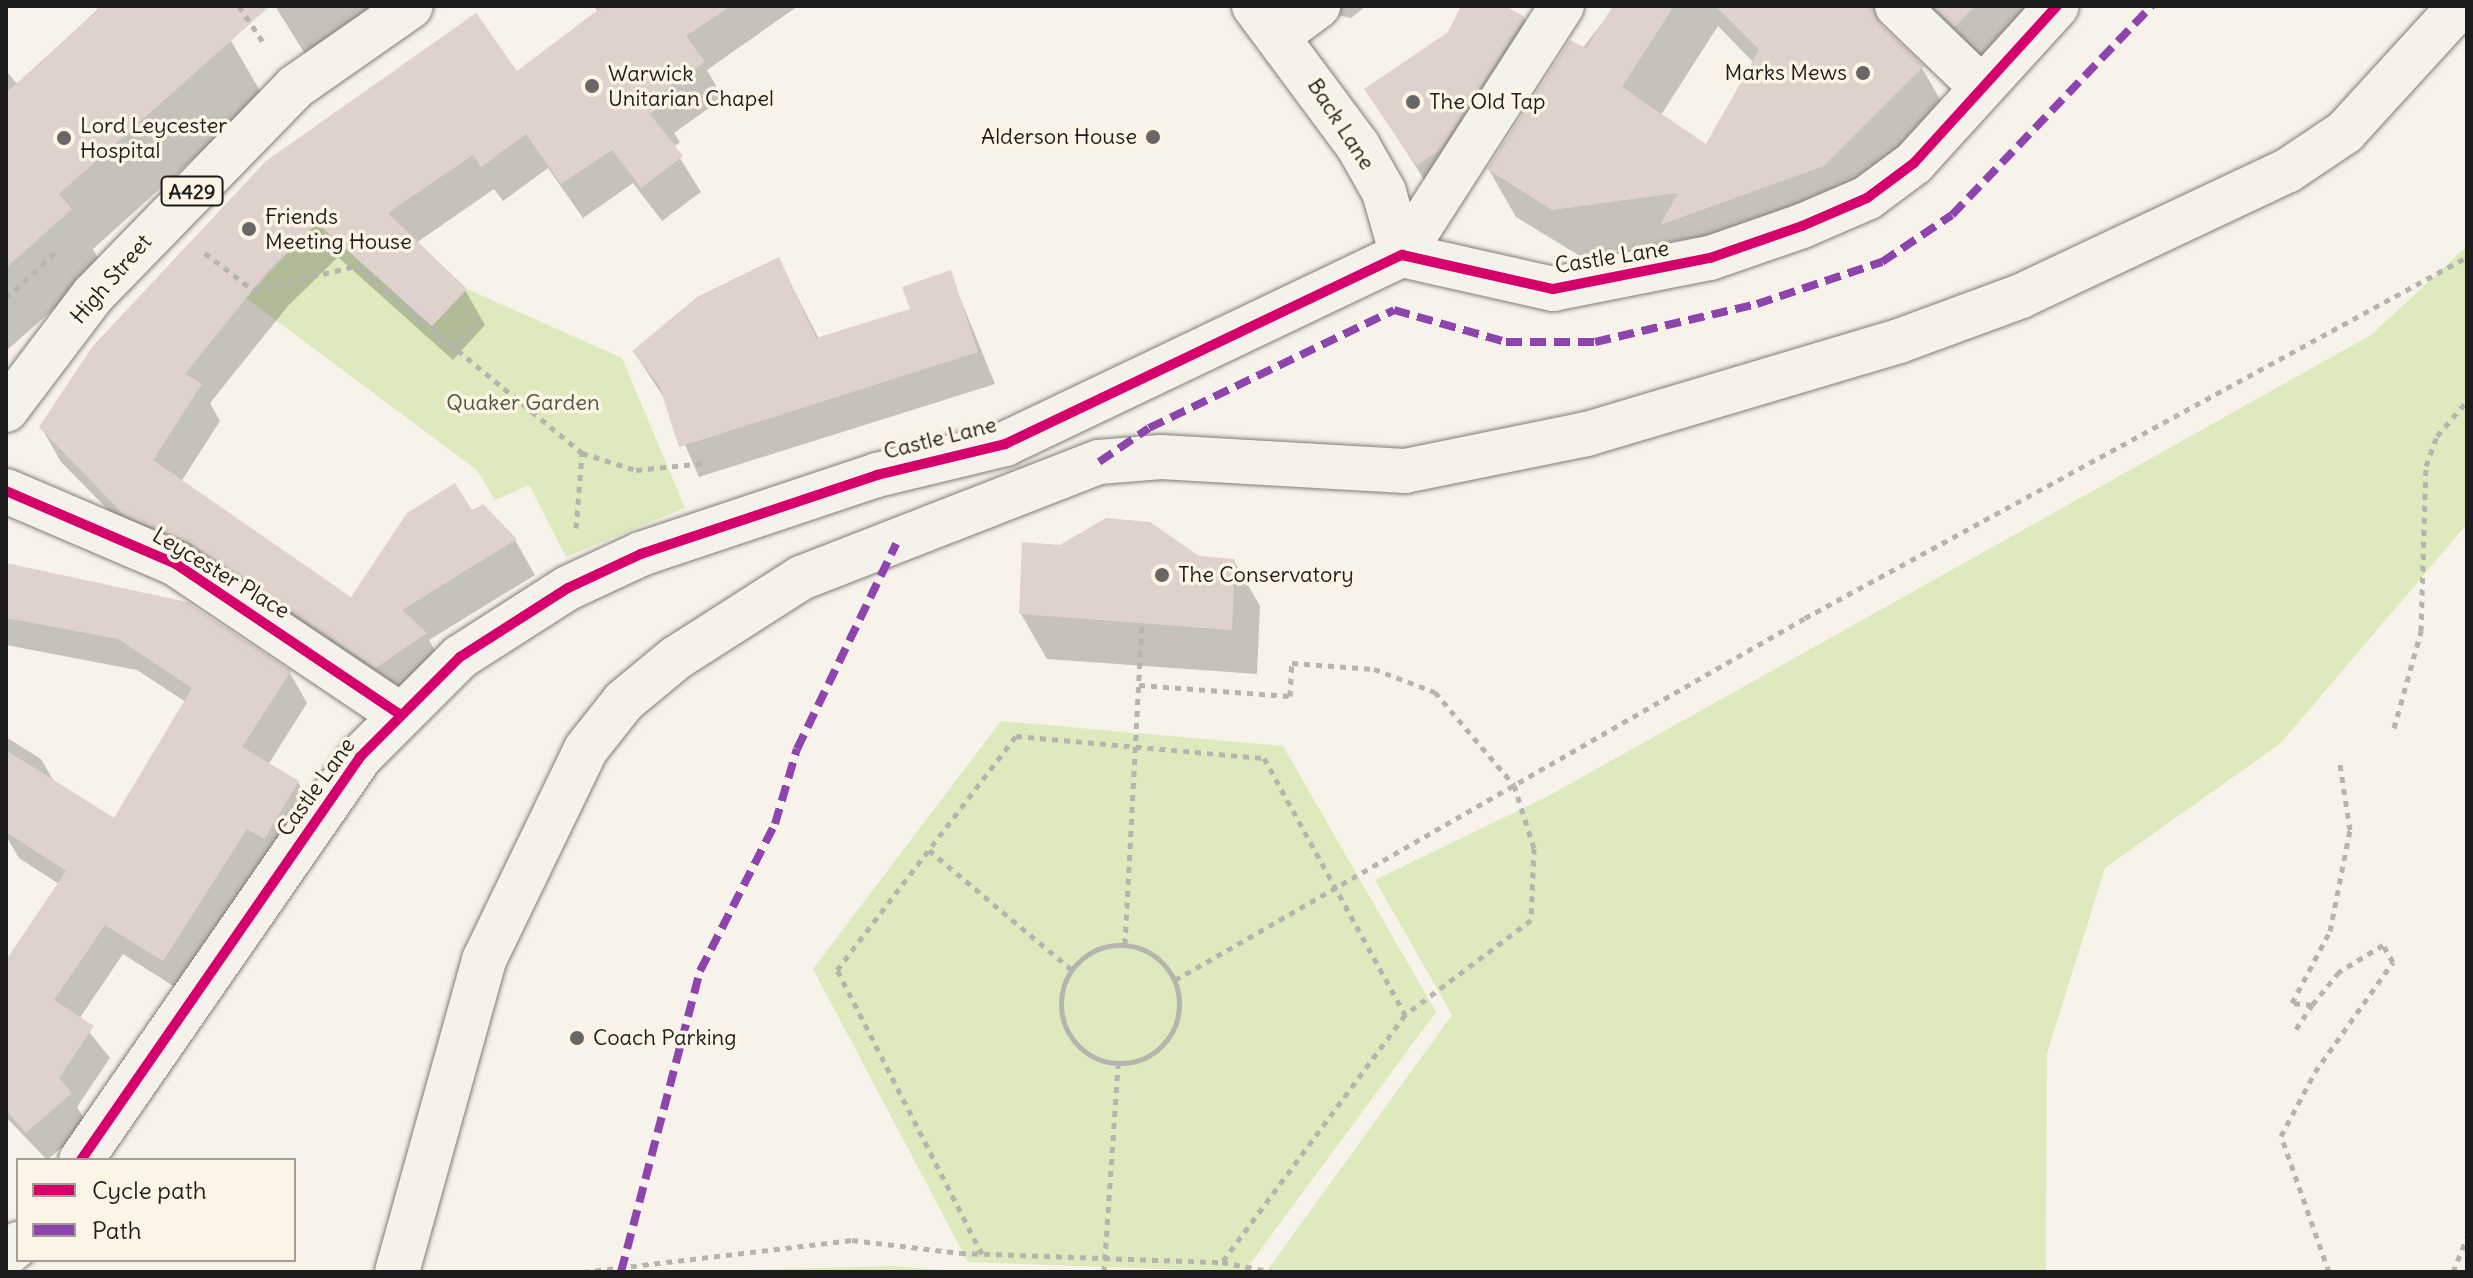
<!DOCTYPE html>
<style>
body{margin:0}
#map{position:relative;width:2473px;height:1278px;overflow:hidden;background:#f7f3ea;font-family:Delius,sans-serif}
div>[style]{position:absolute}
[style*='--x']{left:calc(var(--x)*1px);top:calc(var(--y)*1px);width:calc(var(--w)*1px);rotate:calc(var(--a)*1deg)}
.green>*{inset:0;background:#deeabd}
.shadow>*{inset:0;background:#0003}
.building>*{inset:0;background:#dfd1cc}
.path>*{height:5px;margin-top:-2.5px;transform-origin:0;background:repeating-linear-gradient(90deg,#b6b4af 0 6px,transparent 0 12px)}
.path>.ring{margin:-2.5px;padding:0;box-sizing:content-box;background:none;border:5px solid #b6b4af;border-radius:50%}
.roads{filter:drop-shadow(0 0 2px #7f7d79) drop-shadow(0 0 2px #7f7d79)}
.minor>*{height:44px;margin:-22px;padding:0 22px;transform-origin:22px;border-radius:22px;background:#f5f2ec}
.major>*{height:44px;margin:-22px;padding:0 22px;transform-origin:22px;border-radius:22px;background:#f5f2ec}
.quiet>*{height:8px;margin-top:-4px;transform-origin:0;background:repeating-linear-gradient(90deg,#8e44ad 0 16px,transparent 0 24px)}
.cycleway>*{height:10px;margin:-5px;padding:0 5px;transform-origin:5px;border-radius:5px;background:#d6006c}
.dots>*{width:22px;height:22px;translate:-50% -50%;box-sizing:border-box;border:4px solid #fcf5e5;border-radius:50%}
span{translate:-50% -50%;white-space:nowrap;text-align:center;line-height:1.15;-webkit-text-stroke:7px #fcf5e5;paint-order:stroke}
.shield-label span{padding:2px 6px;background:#fcf5e5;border:2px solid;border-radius:6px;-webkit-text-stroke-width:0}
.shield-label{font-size:20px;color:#1c1c1c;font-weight:700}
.poi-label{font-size:22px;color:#1c1c1c}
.left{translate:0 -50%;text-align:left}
.right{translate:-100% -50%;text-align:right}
.street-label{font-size:22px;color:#1c1c1c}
.park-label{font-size:22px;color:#505842}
.frame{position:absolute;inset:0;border:8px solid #1c1c1c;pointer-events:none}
.legend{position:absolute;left:16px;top:1158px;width:280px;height:104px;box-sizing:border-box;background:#fcf5e5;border:2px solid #a29e95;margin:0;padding:10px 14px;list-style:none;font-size:24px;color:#1c1c1c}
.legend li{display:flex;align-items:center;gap:16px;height:40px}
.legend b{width:40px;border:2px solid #a29e95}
</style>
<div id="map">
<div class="green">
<i style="clip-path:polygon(302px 209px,431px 326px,467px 289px,622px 358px,685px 508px,566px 557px,529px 485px,495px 500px,477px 470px,246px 298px,303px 237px)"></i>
<i style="clip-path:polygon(2467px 246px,2467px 524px,2281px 743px,2105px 868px,2047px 1053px,2046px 1272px,1266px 1272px,1452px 1015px,1375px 880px,1550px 795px,2371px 335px)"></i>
<i style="clip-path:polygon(1001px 721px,1283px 746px,1436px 1012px,1244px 1272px,968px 1262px,813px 969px)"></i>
<i style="clip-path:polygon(892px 1266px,969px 1272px,742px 1272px,743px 1270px)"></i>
</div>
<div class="shadow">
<i style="clip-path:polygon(101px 6px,200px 6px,231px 41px,263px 96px,93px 249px,102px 266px,6px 351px,6px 71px,18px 85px)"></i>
<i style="clip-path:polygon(275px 6px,378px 6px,307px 57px)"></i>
<i style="clip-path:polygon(594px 6px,798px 6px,707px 70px,723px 98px,674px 133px,680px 142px,673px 147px,701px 192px,662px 221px,633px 183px,583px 218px,548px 168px,503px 201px,494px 189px,416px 243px,465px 290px,485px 325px,453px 360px,338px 257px,288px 306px,210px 403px,220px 421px,181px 482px,352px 600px,471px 513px,515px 540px,535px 575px,429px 640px,445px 668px,397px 702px,147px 549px,61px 462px,41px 427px,598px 12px)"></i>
<i style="clip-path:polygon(1302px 6px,1366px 6px,1351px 18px)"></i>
<i style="clip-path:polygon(1463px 6px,1500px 6px,1524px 18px,1539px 45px,1432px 192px,1366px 89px,1449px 34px)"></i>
<i style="clip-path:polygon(evenodd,1615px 6px,1858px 6px,1922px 68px,1949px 115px,1851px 213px,1580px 256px,1516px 217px,1489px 170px,1615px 6px,1718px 26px,1754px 63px,1706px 147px,1661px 115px,1718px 26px)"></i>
<i style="clip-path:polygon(1922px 6px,2052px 6px,1987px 70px)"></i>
<i style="clip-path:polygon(778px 259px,819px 339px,912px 310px,950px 273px,995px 384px,699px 477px,666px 401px,634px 352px)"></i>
<i style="clip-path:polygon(1198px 558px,1234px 561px,1260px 606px,1257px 674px,1047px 659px,1021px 614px)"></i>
<i style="clip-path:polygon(6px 565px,290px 673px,307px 703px,268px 765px,298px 782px,315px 813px,181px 991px,123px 954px,79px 1019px,110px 1058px,77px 1107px,88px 1125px,47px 1160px,6px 1117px,6px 963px,59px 884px,19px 858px,6px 836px,6px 737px,41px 759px,55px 783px,114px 821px,186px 702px,137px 670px,6px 645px)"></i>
</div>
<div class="building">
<i style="clip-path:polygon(102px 6px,270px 6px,59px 194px,72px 209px,6px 268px,6px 93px)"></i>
<i style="clip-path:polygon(603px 6px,731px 6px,686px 36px,705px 62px,654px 98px,661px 106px,650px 114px,683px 156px,641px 188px,612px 150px,561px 184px,526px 134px,481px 167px,473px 155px,388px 213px,467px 289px,432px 326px,317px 223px,268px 271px,185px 374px,202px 384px,153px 460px,351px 597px,407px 513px,455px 483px,472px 510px,483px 504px,517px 539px,402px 610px,427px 633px,376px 668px,190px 543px,124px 515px,39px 427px,92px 347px,266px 161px,476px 13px,517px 71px)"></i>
<i style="clip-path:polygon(1461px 6px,1505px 6px,1525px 17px,1439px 151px,1416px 166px,1364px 89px,1448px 32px)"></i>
<i style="clip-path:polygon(1613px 6px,1674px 6px,1622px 87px,1706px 144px,1759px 50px,1715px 6px,1873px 6px,1880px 24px,1924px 66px,1824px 166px,1660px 225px,1678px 193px,1552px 210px,1487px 169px,1570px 40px,1586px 48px)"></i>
<i style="clip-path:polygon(1933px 6px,1975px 6px,1955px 27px)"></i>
<i style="clip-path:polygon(779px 257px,816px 338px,910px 309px,902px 287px,951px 270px,978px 352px,679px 447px,659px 385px,632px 351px,697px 297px)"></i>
<i style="clip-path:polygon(1106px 518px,1150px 522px,1199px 556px,1235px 559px,1232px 630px,1019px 614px,1022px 542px,1060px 545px)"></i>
<i style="clip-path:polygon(6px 563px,187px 602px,291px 671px,242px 747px,299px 781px,264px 839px,247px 829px,163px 961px,105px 925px,54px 1000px,94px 1026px,59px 1078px,72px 1093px,26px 1133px,6px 1110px,6px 960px,66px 871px,6px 832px,6px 750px,114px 818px,192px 688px,118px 639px,6px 618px)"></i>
</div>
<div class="path">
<i style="--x:239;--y:6;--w:47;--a:56.3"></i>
<i style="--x:205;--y:253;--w:61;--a:37.6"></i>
<i style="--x:253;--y:290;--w:106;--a:-13.1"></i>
<i style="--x:356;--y:266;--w:293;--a:39.6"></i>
<i style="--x:582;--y:453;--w:57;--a:17.5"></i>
<i style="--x:636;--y:470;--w:69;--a:-5.8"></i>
<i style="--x:6;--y:298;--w:68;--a:-42.6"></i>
<i style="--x:452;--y:349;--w:41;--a:-48.9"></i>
<i style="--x:576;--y:528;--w:75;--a:-85.4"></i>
<i style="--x:1139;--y:685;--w:151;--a:4.2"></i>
<i style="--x:1290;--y:696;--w:33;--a:-87"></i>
<i style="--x:1292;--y:663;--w:82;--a:4.2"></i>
<i style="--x:1374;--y:669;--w:65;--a:20.7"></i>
<i style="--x:1435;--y:692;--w:122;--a:49.7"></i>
<i style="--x:1514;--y:785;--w:66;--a:72.4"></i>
<i style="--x:1534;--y:848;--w:72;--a:92.4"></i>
<i style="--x:1531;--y:920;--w:158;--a:143"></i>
<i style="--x:1405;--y:1015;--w:307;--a:126.5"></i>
<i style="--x:2394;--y:728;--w:101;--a:-74.4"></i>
<i style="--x:2421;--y:631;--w:165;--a:-88.3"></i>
<i style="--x:2426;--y:466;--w:32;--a:-70"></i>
<i style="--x:2437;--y:436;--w:46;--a:-49.4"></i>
<i style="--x:929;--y:850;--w:185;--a:40"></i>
<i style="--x:1125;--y:944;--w:320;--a:-87"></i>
<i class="ring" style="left:1061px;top:945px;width:113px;height:113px"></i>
<i style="--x:1175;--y:980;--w:727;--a:-29.88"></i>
<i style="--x:1805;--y:618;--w:754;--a:-28.6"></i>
<i style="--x:2296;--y:1029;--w:29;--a:-56"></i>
<i style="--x:982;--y:1254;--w:319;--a:-117"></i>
<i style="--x:837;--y:970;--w:295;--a:-52.6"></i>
<i style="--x:1016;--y:736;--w:249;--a:5.1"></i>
<i style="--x:1264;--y:758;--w:293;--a:61.2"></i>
<i style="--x:583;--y:1272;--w:271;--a:-6.8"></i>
<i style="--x:852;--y:1240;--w:109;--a:6.9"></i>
<i style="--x:960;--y:1253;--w:262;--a:2"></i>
<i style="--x:1222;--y:1262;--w:52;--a:11.1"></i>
<i style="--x:1104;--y:1272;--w:208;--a:-86.1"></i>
<i style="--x:2329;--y:1272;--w:144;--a:-109.4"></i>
<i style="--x:2281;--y:1136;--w:72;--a:-62"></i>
<i style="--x:2315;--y:1072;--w:135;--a:-54.7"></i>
<i style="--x:2393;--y:962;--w:20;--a:-120"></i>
<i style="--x:2383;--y:945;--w:52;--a:148.5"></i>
<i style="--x:2339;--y:972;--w:43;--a:129.3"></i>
<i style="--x:2312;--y:1005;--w:20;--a:-174"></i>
<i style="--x:2292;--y:1003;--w:81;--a:-62.2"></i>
<i style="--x:2330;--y:931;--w:103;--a:-78.8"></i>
<i style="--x:2350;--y:830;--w:67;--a:-98.6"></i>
<i style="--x:2453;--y:1272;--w:38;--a:-68"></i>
</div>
<div class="roads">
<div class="minor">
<i style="--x:1254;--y:6;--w:174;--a:53.4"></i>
<i style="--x:1358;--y:146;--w:53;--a:60.5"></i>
<i style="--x:1384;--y:192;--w:66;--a:74.1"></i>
<i style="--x:1897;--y:6;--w:114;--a:43.9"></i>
<i style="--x:1279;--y:35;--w:49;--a:-36.6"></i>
<i style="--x:1402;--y:255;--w:296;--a:-57.3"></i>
<i style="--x:6;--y:491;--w:185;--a:23.2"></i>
<i style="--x:176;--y:564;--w:271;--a:33.9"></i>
<i style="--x:81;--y:1160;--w:490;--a:-55.3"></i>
<i style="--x:360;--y:757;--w:141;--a:-45"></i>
<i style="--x:460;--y:657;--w:128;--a:-32.6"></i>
<i style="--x:568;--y:588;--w:81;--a:-25"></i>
<i style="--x:641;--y:554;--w:249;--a:-18.5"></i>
<i style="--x:877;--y:475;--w:132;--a:-13.6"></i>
<i style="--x:1005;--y:444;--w:440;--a:-25.5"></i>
<i style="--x:1402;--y:255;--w:155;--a:12.7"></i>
<i style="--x:1553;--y:289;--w:160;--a:-11.2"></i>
<i style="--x:1710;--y:258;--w:97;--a:-19.2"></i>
<i style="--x:1802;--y:226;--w:71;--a:-23.3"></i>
<i style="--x:1867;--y:198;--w:59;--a:-36.7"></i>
<i style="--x:1914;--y:163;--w:212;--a:-47.7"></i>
<i style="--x:6;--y:1254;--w:16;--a:-40"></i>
<i style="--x:397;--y:1272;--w:324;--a:-74.4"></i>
<i style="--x:484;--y:960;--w:234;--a:-64.2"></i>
<i style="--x:586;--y:749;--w:61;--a:-51.6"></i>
<i style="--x:624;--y:701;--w:67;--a:-39.6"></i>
<i style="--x:676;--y:658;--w:148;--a:-32.6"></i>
<i style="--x:801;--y:578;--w:320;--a:-21.3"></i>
<i style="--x:1099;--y:462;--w:62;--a:-4.6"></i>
<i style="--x:1161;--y:457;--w:244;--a:3.3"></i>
<i style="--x:1405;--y:471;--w:186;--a:-11.5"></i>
<i style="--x:1587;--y:434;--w:326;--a:-16.6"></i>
<i style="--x:1899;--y:341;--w:130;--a:-20.2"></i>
<i style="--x:2021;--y:296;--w:294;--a:-25.2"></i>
<i style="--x:2287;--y:171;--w:70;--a:-33.9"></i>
<i style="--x:2345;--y:132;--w:171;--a:-47.6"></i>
</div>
<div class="major">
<i style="--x:6;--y:410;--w:144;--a:-52.9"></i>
<i style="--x:93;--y:295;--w:290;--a:-45.8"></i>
<i style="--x:295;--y:87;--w:141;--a:-34.9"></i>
</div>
</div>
<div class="quiet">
<i style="--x:1099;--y:462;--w:60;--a:-34.2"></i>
<i style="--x:1149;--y:428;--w:272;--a:-25.7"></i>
<i style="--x:1394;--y:310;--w:116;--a:15.9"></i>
<i style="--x:1506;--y:342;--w:89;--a:0"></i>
<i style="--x:1595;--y:342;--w:166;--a:-13.2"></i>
<i style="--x:1757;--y:304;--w:132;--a:-18.6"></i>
<i style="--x:1882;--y:262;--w:84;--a:-33.9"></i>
<i style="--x:1952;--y:215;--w:289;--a:-46.3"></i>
<i style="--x:621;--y:1272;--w:311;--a:-75.3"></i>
<i style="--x:700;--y:971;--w:165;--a:-63"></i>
<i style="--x:775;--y:824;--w:78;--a:-73.7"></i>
<i style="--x:797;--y:749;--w:228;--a:-64.2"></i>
</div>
<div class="cycleway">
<i style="--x:6;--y:491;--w:185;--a:23.2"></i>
<i style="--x:176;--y:564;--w:271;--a:33.9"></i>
<i style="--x:81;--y:1160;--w:490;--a:-55.3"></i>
<i style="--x:360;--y:757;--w:141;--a:-45"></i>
<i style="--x:460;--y:657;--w:128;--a:-32.6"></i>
<i style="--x:568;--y:588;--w:81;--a:-25"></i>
<i style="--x:641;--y:554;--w:249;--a:-18.5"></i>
<i style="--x:877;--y:475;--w:132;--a:-13.6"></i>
<i style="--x:1005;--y:444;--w:440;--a:-25.5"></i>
<i style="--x:1402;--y:255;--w:155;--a:12.7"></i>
<i style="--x:1553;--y:289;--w:160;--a:-11.2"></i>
<i style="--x:1710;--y:258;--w:97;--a:-19.2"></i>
<i style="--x:1802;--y:226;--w:71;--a:-23.3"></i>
<i style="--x:1867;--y:198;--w:59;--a:-36.7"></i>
<i style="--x:1914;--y:163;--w:212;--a:-47.7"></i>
</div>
<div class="dots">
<i style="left:1863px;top:73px;background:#696764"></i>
<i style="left:592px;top:86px;background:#696764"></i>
<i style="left:1413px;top:102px;background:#696764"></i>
<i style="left:1153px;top:137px;background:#696764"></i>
<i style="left:64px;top:138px;background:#696764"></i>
<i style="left:249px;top:229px;background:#696764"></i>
<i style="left:1162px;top:575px;background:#696764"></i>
<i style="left:577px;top:1038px;background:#696764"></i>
</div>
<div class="shield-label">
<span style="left:192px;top:191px">A429</span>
</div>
<div class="poi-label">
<span class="left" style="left:608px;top:86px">Warwick<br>Unitarian Chapel</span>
<span class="right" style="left:1847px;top:73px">Marks Mews</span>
<span class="left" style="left:1429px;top:102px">The Old Tap</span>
<span class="left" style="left:80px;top:138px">Lord Leycester<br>Hospital</span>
<span class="right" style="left:1137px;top:137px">Alderson House</span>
<span class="left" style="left:265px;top:229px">Friends<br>Meeting House</span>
<span class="left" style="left:1178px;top:575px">The Conservatory</span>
<span class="left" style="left:593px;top:1038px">Coach Parking</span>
</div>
<div class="street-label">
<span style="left:1341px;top:124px;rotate:57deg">Back Lane</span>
<span style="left:1612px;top:257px;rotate:-9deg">Castle Lane</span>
<span style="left:111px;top:279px;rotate:-49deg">High Street</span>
<span style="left:940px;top:438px;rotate:-14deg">Castle Lane</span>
<span style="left:221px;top:573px;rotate:31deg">Leycester Place</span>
<span style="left:316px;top:787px;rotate:-54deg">Castle Lane</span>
</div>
<div class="park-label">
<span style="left:523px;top:403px">Quaker Garden</span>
</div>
<div class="frame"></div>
<ul class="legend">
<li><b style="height:10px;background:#d6006c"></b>Cycle path</li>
<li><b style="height:10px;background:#8e44ad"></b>Path</li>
</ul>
</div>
